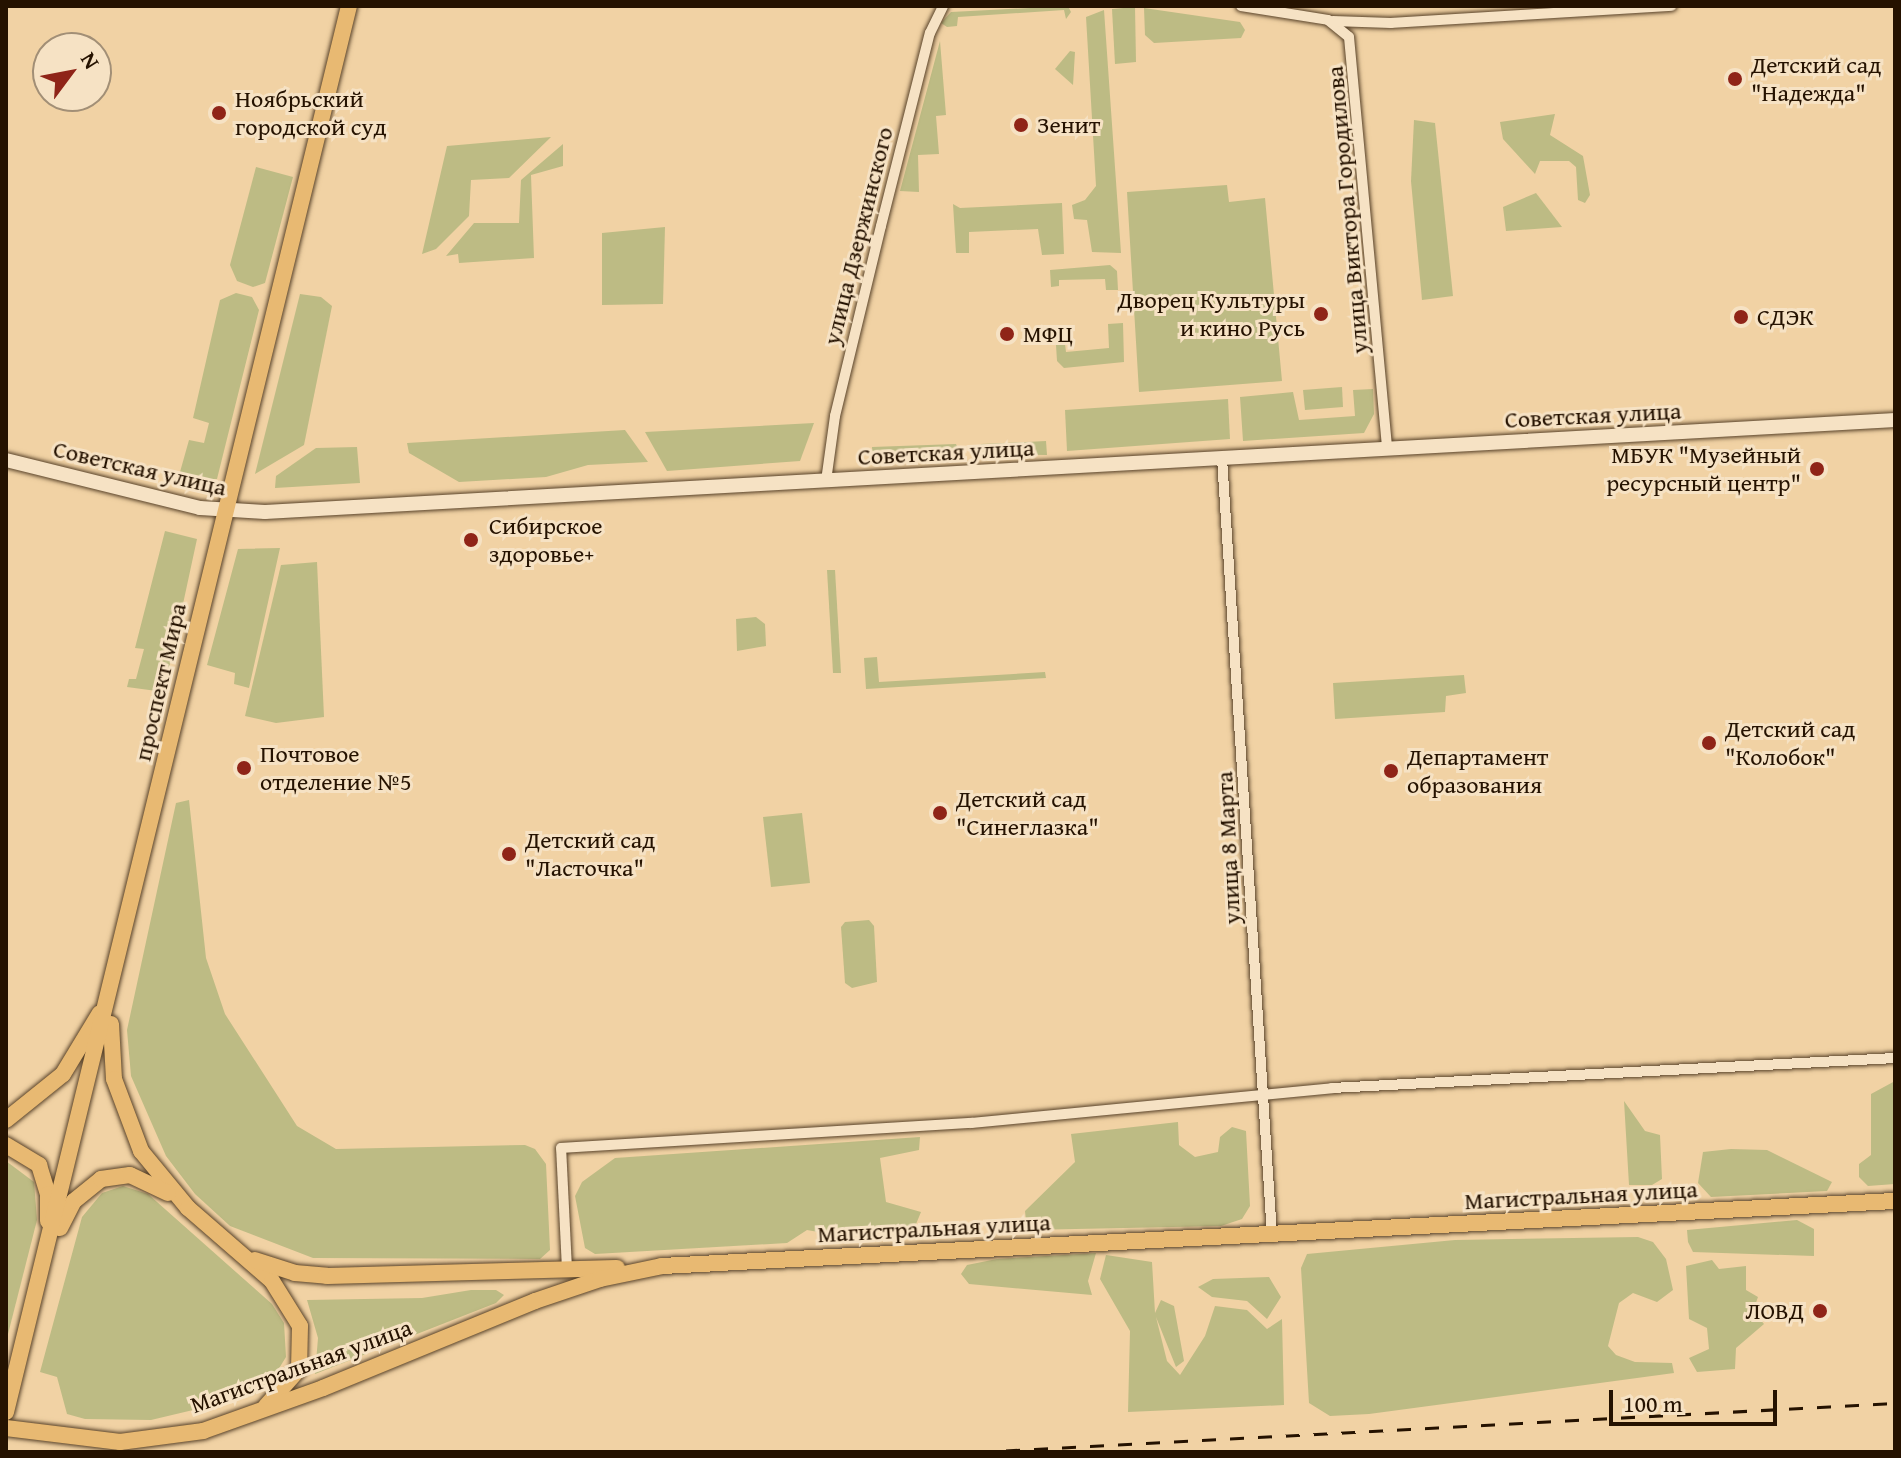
<!DOCTYPE html>
<meta charset="utf-8">
<style>
body{margin:0}
#map{position:relative;width:1901px;height:1458px;overflow:hidden;background:#f1d2a4;font-family:"Gentium Book Plus",serif}
div>[style]{position:absolute}
[style*='--x']{left:calc(var(--x)*1px);top:calc(var(--y)*1px);width:calc(var(--w)*1px);rotate:calc(var(--a)*1deg)}
.green>*{inset:0;background:#bdbb84}
.roads{filter:drop-shadow(0 0 2px #584229) drop-shadow(0 0 2px #584229)}
.minor>*{height:10px;margin:-5px;padding:0 5px;transform-origin:5px;border-radius:5px;background:#f6e2c4}
.secondary>*{height:14px;margin:-7px;padding:0 7px;transform-origin:7px;border-radius:7px;background:#f6e2c4}
.primary>*{height:16px;margin:-8px;padding:0 8px;transform-origin:8px;border-radius:8px;background:#e8b972}
.rail>*{height:3px;margin-top:-1.5px;transform-origin:0;background:repeating-linear-gradient(90deg,#251200 0 14px,transparent 0 28px)}
.dots>*{width:22px;height:22px;translate:-50% -50%;box-sizing:border-box;border:4px solid #f6e2c4;border-radius:50%}
span{translate:-50% -50%;white-space:nowrap;text-align:center;line-height:1.15;-webkit-text-stroke:6px #f6e2c4;paint-order:stroke}
.poi-label{font-size:24px;color:#251200}
.left{translate:0 -50%;text-align:left}
.right{translate:-100% -50%;text-align:right}
.street-label{font-size:24px;color:#251200}
.frame{position:absolute;inset:0;border:8px solid #251200;pointer-events:none}
.north{position:absolute;left:32px;top:32px;width:80px;height:80px;box-sizing:border-box;background:#f6e2c4;border:2px solid #a28f76;border-radius:50%;rotate:58deg;font-size:22px;font-weight:700;line-height:32px;text-align:center;color:#251200}
.north::after{content:'';display:block;margin:auto;width:28px;height:36px;background:#8f2418;clip-path:polygon(50% 0,100% 100%,50% 72%,0 100%)}
.scale{position:absolute;left:1609px;top:1390px;width:168px;height:36px;box-sizing:border-box;border:4px solid #251200;border-top:0;padding-left:10px;font-size:24px;line-height:28px;white-space:nowrap;color:#251200;-webkit-text-stroke:6px #f6e2c4;paint-order:stroke}
</style>
<div id="map">
<div class="green">
<i style="clip-path:polygon(1068px 6px,1071px 12px,1066px 19px,1064px 10px,958px 17px,957px 26px,947px 27px,941px 23px,951px 12px)"></i>
<i style="clip-path:polygon(1135px 7px,1136px 62px,1115px 64px,1112px 9px)"></i>
<i style="clip-path:polygon(1144px 8px,1240px 22px,1245px 30px,1241px 38px,1154px 43px,1145px 35px)"></i>
<i style="clip-path:polygon(1104px 10px,1121px 253px,1092px 252px,1087px 220px,1074px 219px,1072px 205px,1085px 200px,1096px 186px,1086px 17px)"></i>
<i style="clip-path:polygon(940px 41px,946px 115px,936px 116px,939px 154px,918px 155px,919px 192px,900px 191px)"></i>
<i style="clip-path:polygon(1070px 51px,1075px 52px,1073px 85px,1055px 69px)"></i>
<i style="clip-path:polygon(1555px 114px,1550px 135px,1583px 156px,1590px 195px,1585px 203px,1578px 200px,1576px 167px,1569px 161px,1540px 161px,1535px 174px,1503px 139px,1500px 122px)"></i>
<i style="clip-path:polygon(1414px 120px,1435px 123px,1453px 296px,1422px 300px,1411px 181px)"></i>
<i style="clip-path:polygon(551px 137px,509px 178px,471px 180px,469px 216px,436px 249px,422px 254px,447px 146px)"></i>
<i style="clip-path:polygon(563px 144px,563px 166px,531px 175px,534px 258px,459px 263px,458px 254px,446px 256px,474px 223px,519px 223px,521px 180px)"></i>
<i style="clip-path:polygon(256px 167px,293px 177px,265px 283px,253px 287px,237px 281px,230px 265px)"></i>
<i style="clip-path:polygon(1227px 185px,1229px 202px,1265px 198px,1282px 381px,1139px 392px,1127px 192px)"></i>
<i style="clip-path:polygon(1536px 193px,1562px 227px,1506px 231px,1503px 207px)"></i>
<i style="clip-path:polygon(1062px 203px,1064px 254px,1042px 255px,1038px 229px,969px 232px,969px 253px,956px 253px,953px 204px,960px 208px)"></i>
<i style="clip-path:polygon(665px 227px,663px 304px,602px 305px,602px 233px)"></i>
<i style="clip-path:polygon(1110px 265px,1117px 271px,1118px 290px,1106px 290px,1105px 279px,1059px 280px,1059px 286px,1051px 287px,1050px 270px)"></i>
<i style="clip-path:polygon(236px 293px,252px 297px,259px 310px,217px 479px,206px 479px,180px 472px,189px 440px,204px 443px,209px 423px,193px 418px,220px 300px)"></i>
<i style="clip-path:polygon(300px 294px,321px 297px,332px 306px,304px 445px,255px 474px)"></i>
<i style="clip-path:polygon(1123px 323px,1124px 362px,1064px 368px,1057px 361px,1056px 345px,1065px 344px,1066px 352px,1109px 348px,1108px 324px)"></i>
<i style="clip-path:polygon(1342px 387px,1343px 407px,1305px 410px,1303px 390px)"></i>
<i style="clip-path:polygon(1373px 389px,1374px 414px,1364px 433px,1243px 441px,1240px 397px,1293px 392px,1299px 420px,1355px 416px,1353px 390px)"></i>
<i style="clip-path:polygon(1228px 399px,1230px 439px,1067px 451px,1065px 410px)"></i>
<i style="clip-path:polygon(814px 423px,800px 461px,667px 471px,645px 432px)"></i>
<i style="clip-path:polygon(625px 430px,648px 462px,588px 465px,546px 477px,459px 482px,409px 453px,407px 443px)"></i>
<i style="clip-path:polygon(1046px 441px,1047px 455px,976px 454px,981px 444px)"></i>
<i style="clip-path:polygon(956px 444px,962px 457px,956px 459px,873px 463px,872px 447px)"></i>
<i style="clip-path:polygon(357px 447px,360px 483px,275px 488px,276px 476px,316px 448px)"></i>
<i style="clip-path:polygon(165px 531px,197px 539px,164px 692px,127px 687px,129px 679px,136px 679px,144px 649px,135px 648px)"></i>
<i style="clip-path:polygon(280px 548px,249px 688px,234px 684px,235px 673px,207px 665px,238px 549px)"></i>
<i style="clip-path:polygon(317px 562px,324px 717px,276px 723px,245px 716px,281px 565px)"></i>
<i style="clip-path:polygon(827px 570px,835px 570px,841px 673px,833px 673px)"></i>
<i style="clip-path:polygon(756px 617px,765px 624px,766px 646px,737px 651px,736px 619px)"></i>
<i style="clip-path:polygon(877px 657px,879px 682px,1045px 672px,1046px 678px,866px 689px,864px 658px)"></i>
<i style="clip-path:polygon(1464px 675px,1466px 693px,1446px 696px,1445px 712px,1335px 719px,1333px 683px)"></i>
<i style="clip-path:polygon(189px 800px,206px 958px,225px 1014px,297px 1126px,336px 1149px,525px 1145px,535px 1149px,546px 1164px,550px 1250px,540px 1259px,313px 1258px,230px 1226px,195px 1194px,166px 1156px,131px 1076px,127px 1030px,176px 803px)"></i>
<i style="clip-path:polygon(802px 813px,810px 883px,771px 887px,763px 817px)"></i>
<i style="clip-path:polygon(869px 920px,874px 926px,877px 982px,852px 988px,845px 983px,841px 927px,845px 922px)"></i>
<i style="clip-path:polygon(1895px 1081px,1895px 1184px,1868px 1186px,1859px 1177px,1859px 1164px,1871px 1155px,1871px 1094px)"></i>
<i style="clip-path:polygon(1624px 1101px,1645px 1131px,1660px 1135px,1662px 1179px,1652px 1185px,1629px 1185px)"></i>
<i style="clip-path:polygon(1178px 1122px,1179px 1145px,1195px 1157px,1218px 1152px,1220px 1137px,1232px 1127px,1246px 1131px,1250px 1206px,1242px 1219px,1221px 1226px,1027px 1230px,1025px 1211px,1075px 1162px,1071px 1134px)"></i>
<i style="clip-path:polygon(920px 1137px,919px 1150px,880px 1158px,886px 1202px,921px 1212px,914px 1229px,835px 1235px,807px 1230px,787px 1243px,595px 1254px,585px 1248px,575px 1196px,582px 1182px,615px 1158px)"></i>
<i style="clip-path:polygon(1731px 1149px,1767px 1150px,1832px 1182px,1827px 1191px,1711px 1197px,1698px 1183px,1703px 1152px)"></i>
<i style="clip-path:polygon(6px 1161px,34px 1182px,37px 1220px,6px 1342px)"></i>
<i style="clip-path:polygon(123px 1186px,148px 1194px,272px 1304px,284px 1323px,286px 1357px,270px 1383px,252px 1396px,151px 1420px,85px 1419px,67px 1414px,57px 1377px,40px 1372px,82px 1217px,102px 1193px)"></i>
<i style="clip-path:polygon(1797px 1220px,1814px 1229px,1814px 1256px,1693px 1252px,1688px 1242px,1687px 1230px)"></i>
<i style="clip-path:polygon(1638px 1237px,1653px 1242px,1666px 1259px,1673px 1290px,1657px 1302px,1633px 1293px,1619px 1303px,1608px 1346px,1616px 1355px,1635px 1362px,1672px 1363px,1674px 1373px,1369px 1414px,1330px 1416px,1309px 1403px,1301px 1268px,1307px 1254px,1455px 1240px)"></i>
<i style="clip-path:polygon(1096px 1253px,1088px 1281px,1092px 1295px,969px 1284px,961px 1274px,967px 1265px,997px 1259px)"></i>
<i style="clip-path:polygon(1106px 1255px,1152px 1262px,1155px 1313px,1161px 1300px,1174px 1306px,1184px 1361px,1176px 1367px,1156px 1317px,1167px 1361px,1180px 1375px,1205px 1336px,1215px 1306px,1247px 1310px,1267px 1329px,1282px 1319px,1284px 1405px,1128px 1412px,1130px 1331px,1100px 1279px)"></i>
<i style="clip-path:polygon(1712px 1260px,1719px 1269px,1746px 1266px,1746px 1290px,1758px 1297px,1753px 1311px,1764px 1324px,1736px 1348px,1735px 1369px,1697px 1372px,1689px 1358px,1709px 1349px,1707px 1328px,1689px 1319px,1686px 1266px)"></i>
<i style="clip-path:polygon(1269px 1277px,1281px 1297px,1267px 1319px,1247px 1301px,1212px 1297px,1198px 1287px,1213px 1279px)"></i>
<i style="clip-path:polygon(471px 1290px,496px 1290px,504px 1295px,496px 1303px,315px 1374px,318px 1338px,307px 1300px,422px 1298px)"></i>
</div>
<div class="roads">
<div class="minor">
<i style="--x:1241;--y:6;--w:88;--a:9.1"></i>
<i style="--x:1328;--y:20;--w:27;--a:39"></i>
<i style="--x:1349;--y:37;--w:413;--a:84.7"></i>
<i style="--x:1333;--y:21;--w:58;--a:2"></i>
<i style="--x:1391;--y:23;--w:281;--a:-3.5"></i>
<i style="--x:1222;--y:458;--w:779;--a:86.32"></i>
<i style="--x:826;--y:481;--w:66;--a:-82.1"></i>
<i style="--x:835;--y:416;--w:195;--a:-76.4"></i>
<i style="--x:881;--y:226;--w:199;--a:-75.8"></i>
<i style="--x:930;--y:33;--w:30;--a:-64"></i>
<i style="--x:567;--y:1269;--w:121;--a:-92.8"></i>
<i style="--x:561;--y:1148;--w:411;--a:-3.5"></i>
<i style="--x:971;--y:1123;--w:363;--a:-5.5"></i>
<i style="--x:1332;--y:1088;--w:564;--a:-3.05"></i>
</div>
<div class="secondary">
<i style="--x:6;--y:460;--w:200;--a:13.9"></i>
<i style="--x:200;--y:508;--w:65;--a:3.5"></i>
<i style="--x:265;--y:512;--w:1633;--a:-3.23"></i>
</div>
<div class="primary">
<i style="--x:111;--y:1024;--w:55;--a:86.9"></i>
<i style="--x:114;--y:1079;--w:77;--a:69.4"></i>
<i style="--x:141;--y:1151;--w:74;--a:50.5"></i>
<i style="--x:188;--y:1208;--w:111;--a:41"></i>
<i style="--x:272;--y:1281;--w:53;--a:58.1"></i>
<i style="--x:300;--y:1326;--w:43;--a:91.3"></i>
<i style="--x:299;--y:1369;--w:50;--a:131.7"></i>
<i style="--x:6;--y:1120;--w:73;--a:-38.9"></i>
<i style="--x:63;--y:1074;--w:71;--a:-58.8"></i>
<i style="--x:6;--y:1145;--w:39;--a:31"></i>
<i style="--x:39;--y:1165;--w:30;--a:73"></i>
<i style="--x:48;--y:1194;--w:27;--a:90"></i>
<i style="--x:60;--y:1228;--w:30;--a:-63"></i>
<i style="--x:74;--y:1201;--w:35;--a:-39"></i>
<i style="--x:101;--y:1179;--w:29;--a:-8"></i>
<i style="--x:130;--y:1175;--w:42;--a:25.3"></i>
<i style="--x:255;--y:1260;--w:42;--a:18"></i>
<i style="--x:295;--y:1273;--w:32;--a:5"></i>
<i style="--x:327;--y:1276;--w:290;--a:-1.6"></i>
<i style="--x:6;--y:1412;--w:1447;--a:-76.29"></i>
<i style="--x:6;--y:1428;--w:115;--a:7"></i>
<i style="--x:120;--y:1442;--w:84;--a:-7.5"></i>
<i style="--x:203;--y:1431;--w:127;--a:-19.7"></i>
<i style="--x:323;--y:1388;--w:229;--a:-22.3"></i>
<i style="--x:535;--y:1301;--w:69;--a:-18.7"></i>
<i style="--x:600;--y:1279;--w:63;--a:-11.8"></i>
<i style="--x:662;--y:1266;--w:1235;--a:-3.02"></i>
</div>
</div>
<div class="rail">
<i style="--x:978;--y:1452;--w:918;--a:-3.06"></i>
</div>
<div class="dots">
<i style="left:1735px;top:79px;background:#8f2418"></i>
<i style="left:219px;top:113px;background:#8f2418"></i>
<i style="left:1021px;top:125px;background:#8f2418"></i>
<i style="left:1321px;top:314px;background:#8f2418"></i>
<i style="left:1741px;top:317px;background:#8f2418"></i>
<i style="left:1007px;top:334px;background:#8f2418"></i>
<i style="left:1817px;top:469px;background:#8f2418"></i>
<i style="left:471px;top:540px;background:#8f2418"></i>
<i style="left:1709px;top:743px;background:#8f2418"></i>
<i style="left:244px;top:768px;background:#8f2418"></i>
<i style="left:1391px;top:771px;background:#8f2418"></i>
<i style="left:940px;top:813px;background:#8f2418"></i>
<i style="left:509px;top:854px;background:#8f2418"></i>
<i style="left:1820px;top:1311px;background:#8f2418"></i>
</div>
<div class="poi-label">
<span class="left" style="left:1751px;top:79px">Детский сад<br>"Надежда"</span>
<span class="left" style="left:235px;top:113px">Ноябрьский<br>городской суд</span>
<span class="left" style="left:1037px;top:125px">Зенит</span>
<span class="right" style="left:1305px;top:314px">Дворец Культуры<br>и кино Русь</span>
<span class="left" style="left:1757px;top:317px">СДЭК</span>
<span class="left" style="left:1023px;top:334px">МФЦ</span>
<span class="right" style="left:1801px;top:469px">МБУК "Музейный<br>ресурсный центр"</span>
<span class="left" style="left:489px;top:540px">Сибирское<br>здоровье+</span>
<span class="left" style="left:1725px;top:743px">Детский сад<br>"Колобок"</span>
<span class="left" style="left:260px;top:768px">Почтовое<br>отделение №5</span>
<span class="left" style="left:1407px;top:771px">Департамент<br>образования</span>
<span class="left" style="left:956px;top:813px">Детский сад<br>"Синеглазка"</span>
<span class="left" style="left:525px;top:854px">Детский сад<br>"Ласточка"</span>
<span class="right" style="left:1804px;top:1311px">ЛОВД</span>
</div>
<div class="street-label">
<span style="left:1347px;top:210px;rotate:-95deg">улица Виктора Городилова</span>
<span style="left:858px;top:236px;rotate:-76deg">улица Дзержинского</span>
<span style="left:1593px;top:415px;rotate:-3deg">Советская улица</span>
<span style="left:946px;top:452px;rotate:-3deg">Советская улица</span>
<span style="left:140px;top:468px;rotate:13deg">Советская улица</span>
<span style="left:160px;top:682px;rotate:-77deg">проспект Мира</span>
<span style="left:1228px;top:848px;rotate:-93deg">улица 8 Марта</span>
<span style="left:1581px;top:1195px;rotate:-3deg">Магистральная улица</span>
<span style="left:934px;top:1228px;rotate:-3deg">Магистральная улица</span>
<span style="left:301px;top:1366px;rotate:-20deg">Магистральная улица</span>
</div>
<div class="frame"></div>
<div class="north">N</div>
<div class="scale">100 m</div>
</div>
